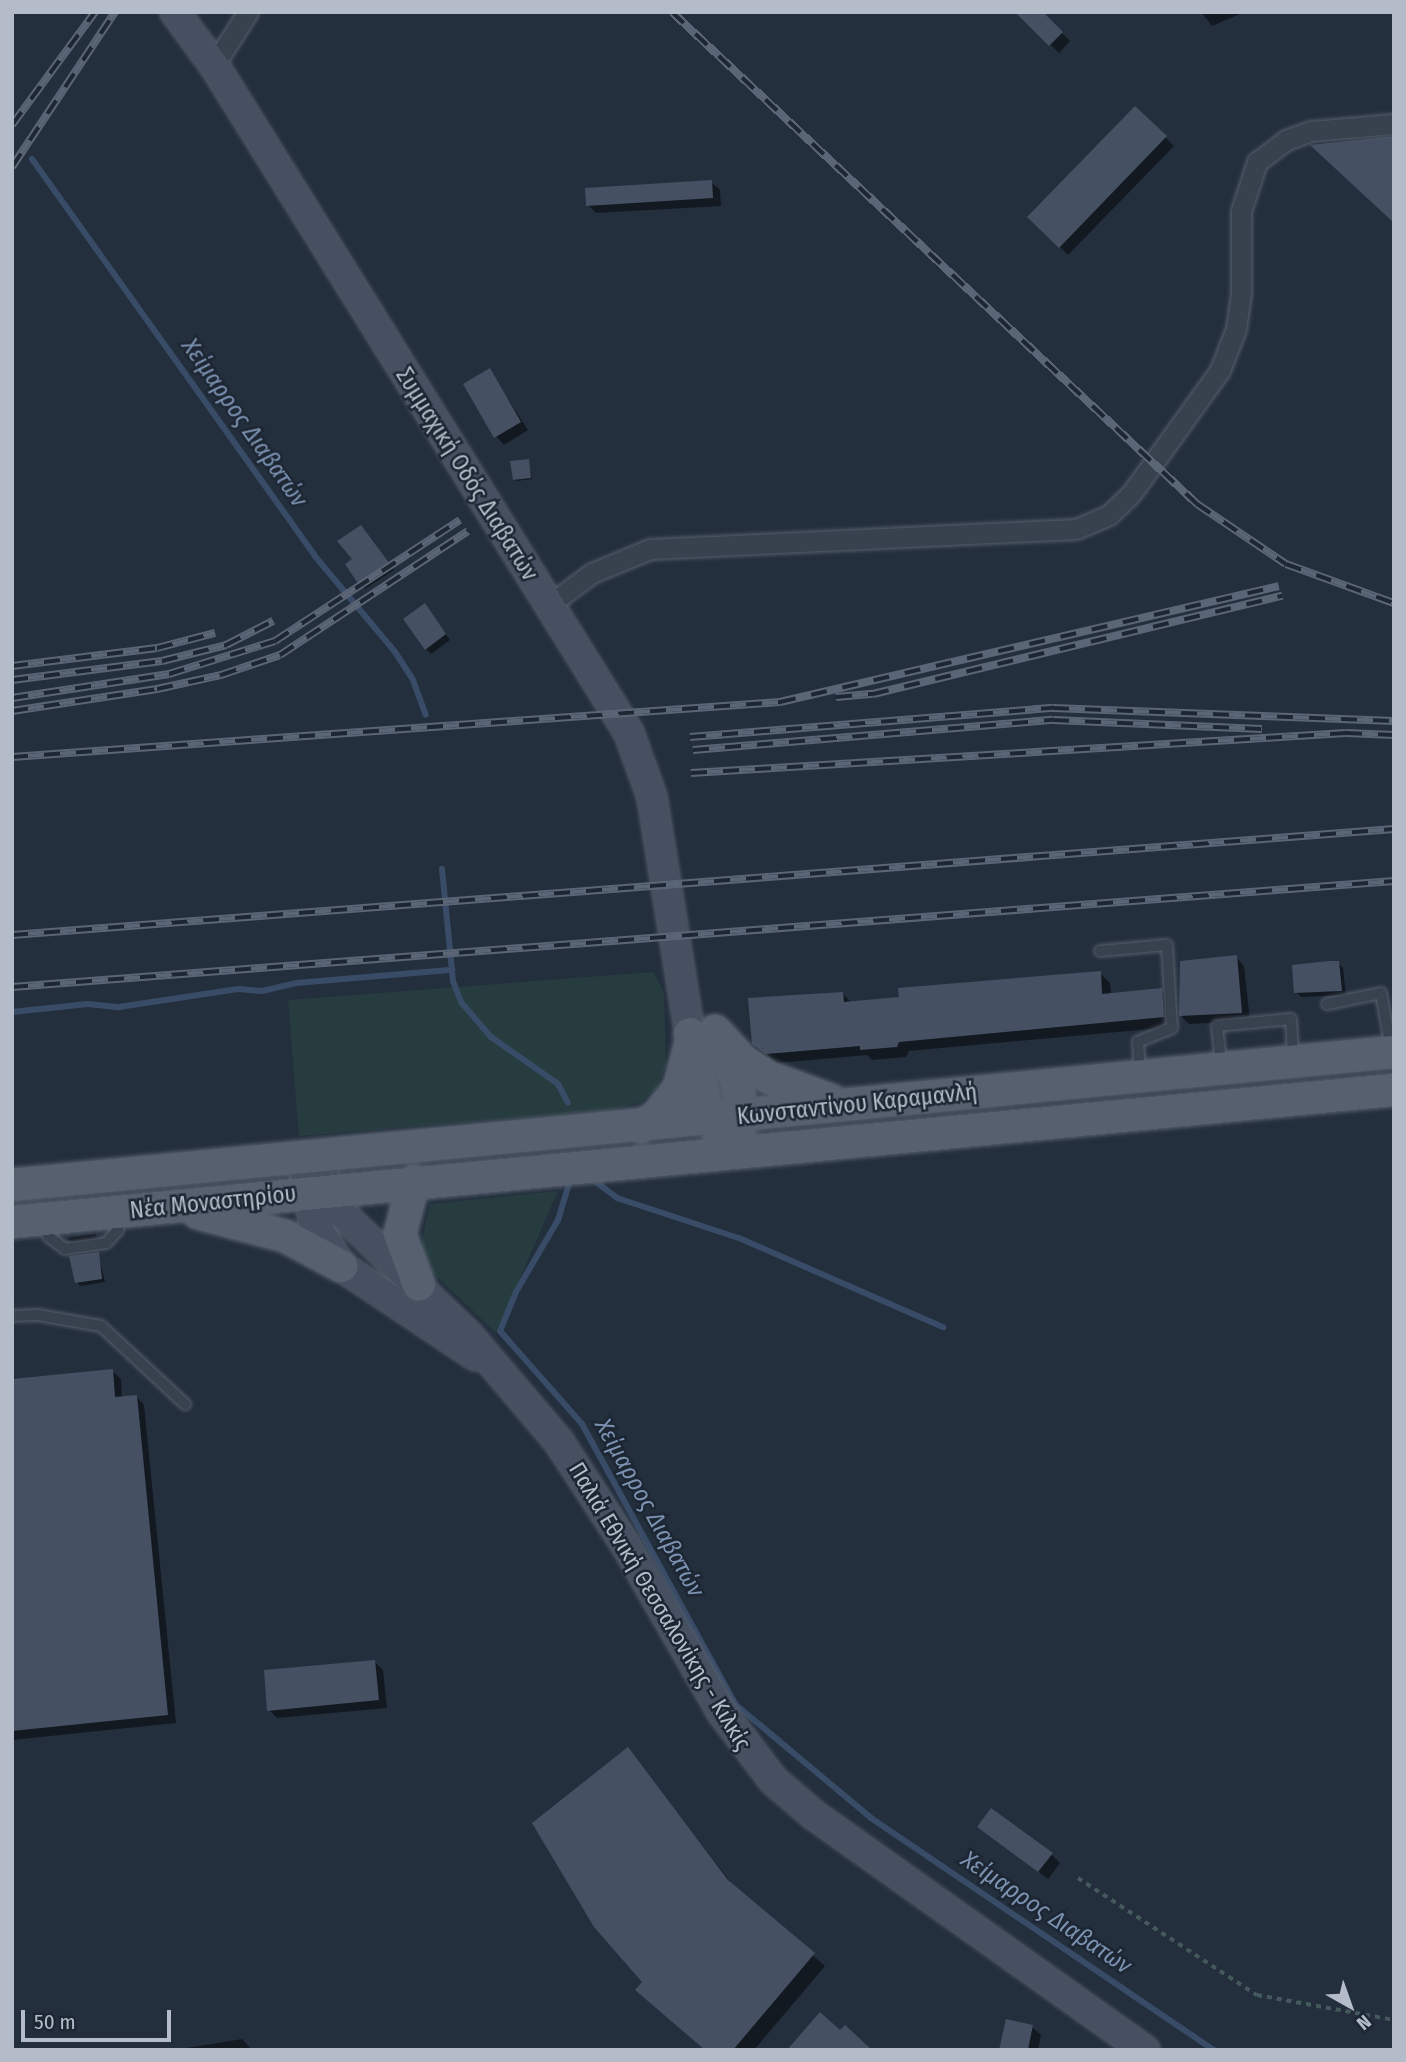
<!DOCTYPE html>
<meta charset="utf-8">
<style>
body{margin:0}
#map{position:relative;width:1406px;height:2062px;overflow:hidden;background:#242f3e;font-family:"Fira Sans Condensed",sans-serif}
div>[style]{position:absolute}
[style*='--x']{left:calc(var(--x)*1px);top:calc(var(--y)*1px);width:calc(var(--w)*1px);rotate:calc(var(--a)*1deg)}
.green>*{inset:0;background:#263c3f}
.shadow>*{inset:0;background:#0007}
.stream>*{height:6px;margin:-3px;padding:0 3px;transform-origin:3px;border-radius:3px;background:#394c67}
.building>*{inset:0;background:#455162}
.path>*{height:3.5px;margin-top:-1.75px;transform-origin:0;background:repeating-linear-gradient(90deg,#44595c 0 5px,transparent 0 10px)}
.roads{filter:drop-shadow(0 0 2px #565f6c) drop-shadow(0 0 2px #565f6c)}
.lane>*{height:10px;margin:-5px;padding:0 5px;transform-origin:5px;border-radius:5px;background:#38414e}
.street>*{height:19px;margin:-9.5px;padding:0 9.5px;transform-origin:9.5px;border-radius:9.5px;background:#38414e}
.secondary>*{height:28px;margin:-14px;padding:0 14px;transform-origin:14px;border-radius:14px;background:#465061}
.primary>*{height:32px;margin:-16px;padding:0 16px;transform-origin:16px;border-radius:16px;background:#56606e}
.rail>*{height:8px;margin-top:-4px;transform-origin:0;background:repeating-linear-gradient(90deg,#1d2633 0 16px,#5a6575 0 32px);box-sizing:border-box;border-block:2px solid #5a6575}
span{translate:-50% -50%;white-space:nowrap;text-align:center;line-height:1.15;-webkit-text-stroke:5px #1d2633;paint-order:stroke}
.street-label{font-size:23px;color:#b4bcc9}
.water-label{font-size:24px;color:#7c92b1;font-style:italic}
.frame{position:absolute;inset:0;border:14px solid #b4bcc9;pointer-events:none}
.north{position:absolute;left:1315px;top:1971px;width:70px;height:70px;-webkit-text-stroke:5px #1d2633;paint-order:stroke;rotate:140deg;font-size:19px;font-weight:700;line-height:28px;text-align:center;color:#b4bcc9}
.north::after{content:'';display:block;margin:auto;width:24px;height:32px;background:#b4bcc9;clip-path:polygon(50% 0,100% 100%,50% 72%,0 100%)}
.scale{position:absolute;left:21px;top:2010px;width:150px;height:32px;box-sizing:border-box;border:4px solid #b4bcc9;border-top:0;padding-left:9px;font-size:21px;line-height:24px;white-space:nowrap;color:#b4bcc9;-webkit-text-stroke:5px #1d2633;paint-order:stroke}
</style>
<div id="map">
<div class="green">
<i style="clip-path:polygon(653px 972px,664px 992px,666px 1066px,656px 1089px,641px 1102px,611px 1110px,299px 1136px,288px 1000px)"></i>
<i style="clip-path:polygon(558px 1191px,496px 1333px,432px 1272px,421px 1245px,430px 1204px)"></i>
</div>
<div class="shadow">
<i style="clip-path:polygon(1017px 12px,1041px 12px,1070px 41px,1059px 53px)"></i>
<i style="clip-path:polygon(1201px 12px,1245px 12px,1212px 26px)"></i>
<i style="clip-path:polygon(1135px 108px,1174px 146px,1068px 255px,1030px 217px)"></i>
<i style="clip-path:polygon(711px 182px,720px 190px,721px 206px,596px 213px,588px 205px)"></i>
<i style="clip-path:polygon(490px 371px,528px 430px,504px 445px,496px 436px)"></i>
<i style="clip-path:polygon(528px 460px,532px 479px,516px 481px,514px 479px)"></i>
<i style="clip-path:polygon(366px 532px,394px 570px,365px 589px,354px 560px)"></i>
<i style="clip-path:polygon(425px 605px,450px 640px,431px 654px,426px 649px)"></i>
<i style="clip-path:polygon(1236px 957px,1244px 966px,1250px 1021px,1189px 1024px,1180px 1015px)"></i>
<i style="clip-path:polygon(1338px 963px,1343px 968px,1346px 995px,1301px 997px,1296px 992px)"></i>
<i style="clip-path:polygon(1100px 973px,1110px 983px,1111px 995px,1161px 990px,1171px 1000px,1173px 1027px,909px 1051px,906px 1057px,872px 1060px,867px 1055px,777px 1063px,754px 1043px,843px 994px,852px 1003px)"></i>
<i style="clip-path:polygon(95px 1234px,98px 1239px,71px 1243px,68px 1238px)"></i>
<i style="clip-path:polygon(98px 1253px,105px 1282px,80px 1286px,77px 1282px)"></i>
<i style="clip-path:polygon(12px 1367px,15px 1381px,112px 1371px,121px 1379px,122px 1398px,136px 1396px,144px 1405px,176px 1723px,12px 1740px)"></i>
<i style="clip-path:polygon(375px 1662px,383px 1670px,387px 1708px,277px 1718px,269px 1710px)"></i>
<i style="clip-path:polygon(628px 1749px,735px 1888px,825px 1966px,754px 2050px,705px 2050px)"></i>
<i style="clip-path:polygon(979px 1827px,1051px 1854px,1060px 1863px,1048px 1879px)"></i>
<i style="clip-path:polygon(1032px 2027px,1041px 2035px,1038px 2050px,1001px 2050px)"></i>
<i style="clip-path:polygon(242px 2039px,252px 2050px,180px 2050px,180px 2049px)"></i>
</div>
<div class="stream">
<i style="--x:32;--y:159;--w:486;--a:54.5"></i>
<i style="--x:314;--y:555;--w:126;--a:50.1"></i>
<i style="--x:395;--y:652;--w:33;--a:57"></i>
<i style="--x:413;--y:680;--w:37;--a:70"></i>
<i style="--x:442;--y:869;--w:113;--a:84.4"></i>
<i style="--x:453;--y:981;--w:22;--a:69"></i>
<i style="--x:461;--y:1002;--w:46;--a:49.4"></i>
<i style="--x:491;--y:1037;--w:82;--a:35"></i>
<i style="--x:558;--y:1084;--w:21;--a:62"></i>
<i style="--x:12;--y:1012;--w:76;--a:-6"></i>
<i style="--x:88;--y:1004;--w:31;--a:6"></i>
<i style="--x:119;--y:1007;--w:120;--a:-8.6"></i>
<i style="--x:238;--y:989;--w:24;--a:5"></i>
<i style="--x:262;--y:991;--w:35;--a:-13"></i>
<i style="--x:296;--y:983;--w:157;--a:-4.8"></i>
<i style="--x:571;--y:1177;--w:45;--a:106.8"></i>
<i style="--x:558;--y:1220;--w:83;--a:120.3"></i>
<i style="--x:516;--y:1292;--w:42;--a:112.3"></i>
<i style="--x:500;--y:1331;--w:124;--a:48.6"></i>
<i style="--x:582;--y:1424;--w:320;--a:61.3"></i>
<i style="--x:736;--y:1705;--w:176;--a:39.9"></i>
<i style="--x:871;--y:1818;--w:414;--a:34.1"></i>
<i style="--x:592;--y:1179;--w:31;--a:37"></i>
<i style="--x:617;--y:1198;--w:128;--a:18.2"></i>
<i style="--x:739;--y:1238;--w:223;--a:23.6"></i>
</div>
<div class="building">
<i style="clip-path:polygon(1015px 12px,1043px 12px,1063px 32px,1049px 46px)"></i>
<i style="clip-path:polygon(1135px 106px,1167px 136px,1059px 248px,1027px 217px)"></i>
<i style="clip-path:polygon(1394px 136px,1394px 223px,1310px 145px)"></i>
<i style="clip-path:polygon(712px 180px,713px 198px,586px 206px,585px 188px)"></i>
<i style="clip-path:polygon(490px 368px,521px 422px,494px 438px,463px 384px)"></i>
<i style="clip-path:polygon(529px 459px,531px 478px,513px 480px,510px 461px)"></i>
<i style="clip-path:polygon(361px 525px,390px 564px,359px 585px,345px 564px,352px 559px,337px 541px)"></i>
<i style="clip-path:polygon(425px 603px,446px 634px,425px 650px,403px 619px)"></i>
<i style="clip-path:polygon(1237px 955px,1242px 1013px,1179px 1016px,1180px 961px)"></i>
<i style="clip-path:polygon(1329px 961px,1339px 961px,1342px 991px,1294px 993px,1292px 965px)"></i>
<i style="clip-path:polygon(1101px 971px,1102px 994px,1162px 988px,1164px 1017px,899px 1042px,897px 1047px,860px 1050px,860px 1046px,766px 1054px,752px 1044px,748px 998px,843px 992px,844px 1002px,899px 997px,898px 988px)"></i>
<i style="clip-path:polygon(99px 1252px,102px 1279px,75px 1283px,69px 1256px)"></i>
<i style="clip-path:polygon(113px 1369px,115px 1397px,137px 1395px,168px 1715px,12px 1731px,12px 1379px)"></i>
<i style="clip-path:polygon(375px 1660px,379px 1700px,267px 1711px,264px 1670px)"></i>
<i style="clip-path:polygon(628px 1747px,728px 1880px,815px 1953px,733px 2050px,705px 2050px,635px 1990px,642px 1982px,594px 1927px,532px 1823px)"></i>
<i style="clip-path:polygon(991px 1808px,1053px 1853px,1038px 1872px,977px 1827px)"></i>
<i style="clip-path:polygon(820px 2012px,840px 2030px,845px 2025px,872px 2050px,787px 2050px)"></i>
<i style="clip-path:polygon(1006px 2019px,1033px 2025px,1028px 2050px,999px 2050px)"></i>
</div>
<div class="path">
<i style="--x:1078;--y:1878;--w:214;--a:33.2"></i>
<i style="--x:1257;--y:1995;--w:139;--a:10.3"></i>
</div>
<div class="roads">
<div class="lane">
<i style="--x:1100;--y:951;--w:67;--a:-5.1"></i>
<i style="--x:1167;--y:945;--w:83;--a:86.6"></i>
<i style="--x:1172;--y:1028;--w:37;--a:158"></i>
<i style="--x:1138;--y:1042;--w:32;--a:86"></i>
<i style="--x:1327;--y:1004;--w:55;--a:-11.5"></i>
<i style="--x:1381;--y:993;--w:56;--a:79.7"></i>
<i style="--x:1221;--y:1063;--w:37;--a:-96"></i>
<i style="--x:1217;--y:1026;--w:74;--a:-5.4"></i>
<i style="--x:1291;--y:1019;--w:38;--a:87"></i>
<i style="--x:48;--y:1236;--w:21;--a:37"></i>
<i style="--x:65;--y:1249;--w:41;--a:-8.3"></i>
<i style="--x:106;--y:1243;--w:18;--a:-47"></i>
<i style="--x:12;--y:1316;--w:26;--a:-2"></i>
<i style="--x:38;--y:1315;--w:64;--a:9.9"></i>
<i style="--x:101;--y:1326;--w:115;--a:42.9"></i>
</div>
<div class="street">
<i style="--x:214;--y:65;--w:63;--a:-57.3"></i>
<i style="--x:549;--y:605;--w:54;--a:-36.7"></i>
<i style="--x:592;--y:573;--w:63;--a:-22.5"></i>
<i style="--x:650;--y:549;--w:426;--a:-2.7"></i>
<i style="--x:1076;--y:529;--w:36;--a:-23"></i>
<i style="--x:1109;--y:515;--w:30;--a:-44"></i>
<i style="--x:1131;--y:494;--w:153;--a:-54.3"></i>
<i style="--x:1220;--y:370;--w:44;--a:-68.7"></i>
<i style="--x:1236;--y:329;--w:37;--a:-82"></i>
<i style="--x:1241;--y:292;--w:81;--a:-90"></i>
<i style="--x:1241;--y:211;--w:52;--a:-71.9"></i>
<i style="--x:1257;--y:162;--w:36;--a:-37"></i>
<i style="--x:1286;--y:140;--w:27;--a:-20"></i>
<i style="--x:1311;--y:131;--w:83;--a:-4.8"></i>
</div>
<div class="secondary">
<i style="--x:175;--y:12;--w:66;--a:53.7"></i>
<i style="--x:214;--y:65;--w:786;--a:58.15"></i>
<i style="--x:629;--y:733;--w:68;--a:70.2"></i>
<i style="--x:652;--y:797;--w:240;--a:80.9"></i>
<i style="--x:321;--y:1155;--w:35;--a:83"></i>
<i style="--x:325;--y:1190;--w:20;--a:60"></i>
<i style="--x:335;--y:1207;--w:187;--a:43.9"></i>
<i style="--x:470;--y:1337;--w:138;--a:49.7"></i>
<i style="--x:559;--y:1442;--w:123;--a:57"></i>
<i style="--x:626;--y:1545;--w:191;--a:60.2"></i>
<i style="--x:721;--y:1711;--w:86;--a:53"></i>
<i style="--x:773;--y:1780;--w:54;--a:40.5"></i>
<i style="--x:814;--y:1815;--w:406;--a:35.4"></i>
<i style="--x:305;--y:1173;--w:48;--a:80.3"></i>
<i style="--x:313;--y:1220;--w:54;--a:58.7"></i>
<i style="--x:341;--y:1266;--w:162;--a:33.7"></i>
</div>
<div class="primary">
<i style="--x:715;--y:1031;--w:41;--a:47"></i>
<i style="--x:743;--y:1061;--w:30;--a:33"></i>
<i style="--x:768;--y:1077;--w:69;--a:20.3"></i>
<i style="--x:690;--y:1034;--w:72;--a:77.1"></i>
<i style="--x:706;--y:1104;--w:36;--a:66"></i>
<i style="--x:720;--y:1042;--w:43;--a:67"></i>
<i style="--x:737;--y:1082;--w:36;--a:80"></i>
<i style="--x:743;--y:1117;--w:20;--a:105"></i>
<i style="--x:641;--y:1127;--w:19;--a:-35"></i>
<i style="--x:657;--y:1116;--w:36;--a:-52"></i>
<i style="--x:679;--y:1088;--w:43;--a:-75.3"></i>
<i style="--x:414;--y:1181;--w:55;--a:104.8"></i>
<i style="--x:400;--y:1234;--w:54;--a:69.6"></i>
<i style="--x:12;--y:1185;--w:1388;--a:-5.5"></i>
<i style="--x:198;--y:1213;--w:90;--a:14.8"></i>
<i style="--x:285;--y:1236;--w:64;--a:28.2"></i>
<i style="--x:12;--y:1222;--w:1388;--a:-5.46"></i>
</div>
</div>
<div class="rail">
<i style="--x:672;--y:12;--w:720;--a:43.14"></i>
<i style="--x:1197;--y:504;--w:107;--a:34"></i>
<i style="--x:1286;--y:564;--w:115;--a:19.9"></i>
<i style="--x:12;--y:125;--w:140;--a:-53.7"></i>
<i style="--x:12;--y:167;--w:186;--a:-56.4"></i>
<i style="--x:12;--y:666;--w:146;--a:-7.1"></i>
<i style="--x:157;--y:648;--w:60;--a:-14.5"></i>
<i style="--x:12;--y:680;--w:151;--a:-7.2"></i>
<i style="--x:162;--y:661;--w:66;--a:-14"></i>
<i style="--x:226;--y:645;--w:53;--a:-27.1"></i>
<i style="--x:836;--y:697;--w:37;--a:-5"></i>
<i style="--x:873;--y:694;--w:421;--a:-13.5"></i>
<i style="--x:12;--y:698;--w:159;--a:-8.7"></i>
<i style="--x:169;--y:674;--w:111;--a:-17.3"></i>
<i style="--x:275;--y:641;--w:221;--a:-33.2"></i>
<i style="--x:12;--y:711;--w:147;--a:-8.6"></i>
<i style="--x:157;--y:689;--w:66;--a:-12.3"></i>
<i style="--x:221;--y:675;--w:62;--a:-18.7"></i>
<i style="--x:280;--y:655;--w:225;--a:-33.4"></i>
<i style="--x:690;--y:737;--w:364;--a:-4.6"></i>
<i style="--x:1053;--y:708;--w:341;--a:2.2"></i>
<i style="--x:693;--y:750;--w:361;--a:-4.8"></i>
<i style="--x:1053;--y:720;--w:209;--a:2.5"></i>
<i style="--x:12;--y:757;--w:770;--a:-4.1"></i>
<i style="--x:780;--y:702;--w:512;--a:-13.09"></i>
<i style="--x:691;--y:773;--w:656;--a:-3.49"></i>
<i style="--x:1346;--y:733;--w:48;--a:2.4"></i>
<i style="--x:12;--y:935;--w:1386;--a:-4.39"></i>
<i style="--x:12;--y:987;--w:1386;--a:-4.39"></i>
</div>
<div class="street-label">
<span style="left:467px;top:474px;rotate:58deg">Συμμαχική Οδός Διαβατών</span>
<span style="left:857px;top:1104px;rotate:-6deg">Κωνσταντίνου Καραμανλή</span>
<span style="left:213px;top:1202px;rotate:-6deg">Νέα Μοναστηρίου</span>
<span style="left:660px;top:1606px;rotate:59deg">Παλιά Εθνική Θεσσαλονίκης - Κιλκίς</span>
</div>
<div class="water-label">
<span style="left:244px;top:423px;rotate:55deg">Χείμαρρος Διαβατών</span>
<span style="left:649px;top:1508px;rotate:61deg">Χείμαρρος Διαβατών</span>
<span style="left:1046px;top:1913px;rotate:34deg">Χείμαρρος Διαβατών</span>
</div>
<div class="frame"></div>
<div class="north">N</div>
<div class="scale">50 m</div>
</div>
